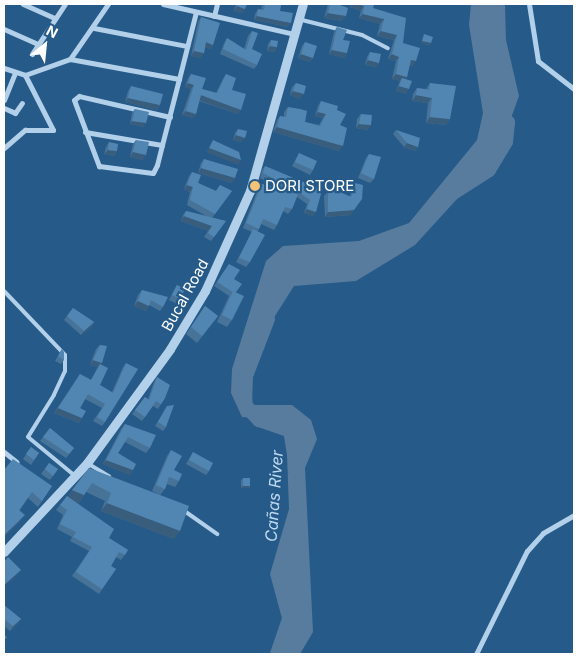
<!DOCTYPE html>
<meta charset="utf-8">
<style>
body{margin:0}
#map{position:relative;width:578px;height:658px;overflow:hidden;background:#265a89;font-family:Inter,sans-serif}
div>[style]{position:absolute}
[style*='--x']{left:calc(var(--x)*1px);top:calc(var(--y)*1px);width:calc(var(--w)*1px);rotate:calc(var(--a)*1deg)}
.water>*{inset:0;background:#587c9d}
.river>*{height:14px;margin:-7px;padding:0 7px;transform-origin:7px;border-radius:7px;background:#587c9d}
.service>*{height:4px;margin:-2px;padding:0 2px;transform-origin:2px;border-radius:2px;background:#b2d0e9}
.minor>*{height:5px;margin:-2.5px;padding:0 2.5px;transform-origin:2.5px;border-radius:2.5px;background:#b2d0e9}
.tertiary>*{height:9px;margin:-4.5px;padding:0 4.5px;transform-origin:4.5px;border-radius:4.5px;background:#b2d0e9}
.wall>*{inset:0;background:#477399}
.shaded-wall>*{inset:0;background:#395e7d}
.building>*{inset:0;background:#5286b2}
.dots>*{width:14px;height:14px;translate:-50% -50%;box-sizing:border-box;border:2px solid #265a89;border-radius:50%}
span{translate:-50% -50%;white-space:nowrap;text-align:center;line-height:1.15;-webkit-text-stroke:4.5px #265a89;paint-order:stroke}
.poi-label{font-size:15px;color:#fff}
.left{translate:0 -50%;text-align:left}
.street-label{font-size:15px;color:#fff}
.water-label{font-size:16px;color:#bedaf1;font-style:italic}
.frame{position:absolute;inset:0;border:5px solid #fff;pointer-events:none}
.north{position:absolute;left:20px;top:20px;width:50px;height:50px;-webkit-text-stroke:4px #265a89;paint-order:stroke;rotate:28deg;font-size:14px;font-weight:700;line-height:20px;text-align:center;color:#fff}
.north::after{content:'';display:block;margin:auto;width:18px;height:22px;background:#fff;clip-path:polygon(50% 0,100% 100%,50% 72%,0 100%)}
</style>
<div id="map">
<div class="water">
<i style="clip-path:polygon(471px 4px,505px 4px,506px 40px,519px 96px,498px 154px,415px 245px,356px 281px,294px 286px,247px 360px,253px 405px,292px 405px,311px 420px,317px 439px,305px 468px,313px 632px,300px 654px,270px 654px,287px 637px,270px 574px,289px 509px,287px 455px,283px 430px,267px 419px,242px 417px,231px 393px,232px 369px,266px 261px,283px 246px,359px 241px,409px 223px,477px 140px,483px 113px,469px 25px)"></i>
</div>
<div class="river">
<i style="--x:447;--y:197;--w:50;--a:-32.7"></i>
<i style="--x:489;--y:170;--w:33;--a:-59"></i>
<i style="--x:506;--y:142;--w:20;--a:-84"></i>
<i style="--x:268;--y:319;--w:61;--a:111.1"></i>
<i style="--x:246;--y:376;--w:29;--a:92"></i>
<i style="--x:245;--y:405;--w:21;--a:47"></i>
<i style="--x:259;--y:420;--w:34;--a:19"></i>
<i style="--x:277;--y:654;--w:39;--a:-71"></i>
</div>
<div class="service">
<i style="--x:298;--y:19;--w:66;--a:14"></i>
<i style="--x:362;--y:35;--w:29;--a:27"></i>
<i style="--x:4;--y:291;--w:88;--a:46.4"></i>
<i style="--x:65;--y:355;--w:16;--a:90"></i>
<i style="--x:65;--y:371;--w:26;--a:115"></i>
<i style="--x:54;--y:395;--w:49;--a:121.8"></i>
<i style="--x:28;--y:437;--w:60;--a:39.6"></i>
<i style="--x:87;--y:463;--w:26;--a:31"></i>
<i style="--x:183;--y:510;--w:42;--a:35.2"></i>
</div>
<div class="minor">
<i style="--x:23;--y:4;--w:35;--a:24"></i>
<i style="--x:163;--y:4;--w:134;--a:12.9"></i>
<i style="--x:529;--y:4;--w:58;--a:81"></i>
<i style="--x:538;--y:61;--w:46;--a:37.9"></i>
<i style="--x:214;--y:16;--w:12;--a:-76"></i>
<i style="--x:94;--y:28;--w:95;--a:11"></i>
<i style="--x:4;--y:29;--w:37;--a:24"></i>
<i style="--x:32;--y:54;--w:60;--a:-56.6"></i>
<i style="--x:70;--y:59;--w:111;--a:10.4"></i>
<i style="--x:4;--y:68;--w:22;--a:18"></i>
<i style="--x:25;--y:75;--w:48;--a:-19.6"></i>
<i style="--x:70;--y:59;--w:67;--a:-55.4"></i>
<i style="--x:4;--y:100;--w:29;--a:-68"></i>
<i style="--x:4;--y:108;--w:12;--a:24"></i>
<i style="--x:15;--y:113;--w:12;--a:-55"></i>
<i style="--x:170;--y:117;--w:93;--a:-167"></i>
<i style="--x:79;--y:96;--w:6;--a:141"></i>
<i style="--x:74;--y:100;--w:71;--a:69.3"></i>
<i style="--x:99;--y:166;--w:54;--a:7.4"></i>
<i style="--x:153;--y:173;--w:9;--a:-63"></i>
<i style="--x:157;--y:165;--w:21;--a:-76"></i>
<i style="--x:162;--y:145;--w:68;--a:-75.6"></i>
<i style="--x:179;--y:79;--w:69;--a:-75.8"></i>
<i style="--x:85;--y:132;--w:78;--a:9.6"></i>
<i style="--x:4;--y:148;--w:28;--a:-41"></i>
<i style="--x:25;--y:130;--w:28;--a:0"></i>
<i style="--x:53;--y:130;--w:62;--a:-117"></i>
<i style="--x:4;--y:452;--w:16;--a:38"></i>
<i style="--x:476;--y:654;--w:115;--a:-63.7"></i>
<i style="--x:527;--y:551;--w:24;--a:-48"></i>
<i style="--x:543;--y:533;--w:36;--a:-30"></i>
</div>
<div class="tertiary">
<i style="--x:4;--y:552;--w:122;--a:-47"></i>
<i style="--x:87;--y:463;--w:141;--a:-53.9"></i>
<i style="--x:170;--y:349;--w:68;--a:-58.9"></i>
<i style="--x:205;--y:291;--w:110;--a:-65.8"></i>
<i style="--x:250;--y:191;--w:194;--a:-74.2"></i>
</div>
<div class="wall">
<i style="clip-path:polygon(236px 4px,247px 4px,242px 13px,234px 11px)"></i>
<i style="clip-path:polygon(262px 4px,281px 4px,280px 11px,288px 27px,254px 20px,255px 14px,258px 9px,261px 10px)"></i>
<i style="clip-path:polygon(328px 4px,340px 4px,342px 21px,324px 18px)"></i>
<i style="clip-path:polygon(351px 4px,374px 4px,373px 8px,403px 43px,413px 66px,409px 65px,407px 77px,405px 79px,406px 94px,396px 91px,400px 81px,392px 79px,396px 61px,388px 59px,394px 40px,377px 36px,380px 24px,359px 18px,361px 11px,350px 7px)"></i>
<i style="clip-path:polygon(201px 17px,213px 45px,210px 49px,205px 47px,204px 53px,200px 58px,191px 56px,198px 22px)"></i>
<i style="clip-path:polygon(337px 27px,343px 40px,347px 53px,344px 58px,329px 54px,334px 32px)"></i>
<i style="clip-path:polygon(252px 31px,252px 49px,257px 65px,254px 69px,220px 54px,224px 43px,227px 38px,244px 49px,248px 36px)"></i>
<i style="clip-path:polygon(271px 40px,277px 47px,274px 52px,267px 51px,268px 44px)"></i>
<i style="clip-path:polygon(305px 42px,313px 58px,310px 62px,298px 58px,302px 46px)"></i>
<i style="clip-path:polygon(370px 52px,379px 63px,376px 67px,365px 65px,367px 57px)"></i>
<i style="clip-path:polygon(191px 74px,202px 89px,216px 93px,223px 79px,226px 74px,232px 90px,238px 114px,199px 101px,196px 114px,193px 118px,182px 115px,191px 89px,185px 87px,188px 78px)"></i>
<i style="clip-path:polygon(296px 83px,300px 99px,290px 95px,292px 87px)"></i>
<i style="clip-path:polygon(430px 83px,450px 119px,446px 125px,426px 123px,428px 103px,412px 101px,413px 94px,417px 88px,426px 89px)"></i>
<i style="clip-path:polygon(131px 86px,160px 105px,157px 110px,125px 102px,128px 91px)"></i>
<i style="clip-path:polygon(321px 101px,337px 110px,340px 125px,339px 151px,273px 132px,277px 120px,280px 116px,284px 117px,284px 112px,288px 107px,305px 122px,319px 125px,323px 118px,315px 116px,318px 106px)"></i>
<i style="clip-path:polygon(135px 109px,144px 127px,130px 124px,132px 113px)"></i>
<i style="clip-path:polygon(361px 114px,368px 130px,356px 128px,357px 119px)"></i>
<i style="clip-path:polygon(238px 129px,241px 142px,233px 140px,235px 133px)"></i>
<i style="clip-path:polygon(396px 130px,418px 147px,415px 151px,404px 147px,393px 134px)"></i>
<i style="clip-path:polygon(136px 140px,143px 160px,130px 157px,133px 144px)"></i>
<i style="clip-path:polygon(109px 142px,117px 151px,114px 156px,104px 154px,106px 147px)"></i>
<i style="clip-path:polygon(299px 153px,313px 170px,310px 175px,292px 166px)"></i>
<i style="clip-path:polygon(369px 154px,374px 179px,370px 183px,358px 178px,366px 158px)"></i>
<i style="clip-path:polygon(204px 159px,232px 183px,198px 173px,201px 163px)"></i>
<i style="clip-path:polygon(265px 166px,322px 190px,313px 216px,304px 213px,307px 204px,297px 197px,292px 209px,288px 214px,283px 211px,277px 225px,274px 230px,261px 224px,258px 231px,250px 262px,246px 267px,236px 262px,252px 232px,243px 228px,258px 189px,262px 184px,286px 191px,260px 178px,262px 170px)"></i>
<i style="clip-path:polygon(192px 172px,198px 183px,216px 191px,220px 185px,232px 191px,212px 218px,226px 221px,211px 241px,204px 237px,208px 231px,181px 221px,183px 215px,186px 211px,206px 216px,187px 205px,190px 192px,184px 189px,189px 176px)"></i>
<i style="clip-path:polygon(355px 183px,351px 215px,325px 217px,324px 196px,328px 192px,350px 196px,352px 187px)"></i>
<i style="clip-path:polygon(229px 264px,234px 279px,236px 292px,232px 320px,227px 327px,217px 322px,229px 296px,214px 286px)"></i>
<i style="clip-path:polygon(177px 285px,180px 299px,177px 304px,169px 300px,174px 290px)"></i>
<i style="clip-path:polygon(142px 290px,163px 307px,160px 311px,149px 305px,146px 311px,134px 306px,138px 295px)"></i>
<i style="clip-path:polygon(205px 306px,218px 316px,197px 343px,186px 334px)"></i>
<i style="clip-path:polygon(73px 308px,94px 322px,91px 327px,81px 335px,64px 320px)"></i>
<i style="clip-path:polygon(100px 345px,101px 365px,100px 385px,112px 392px,123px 367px,126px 363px,105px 422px,102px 426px,93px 421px,102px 408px,85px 399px,80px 408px,82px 418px,79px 423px,54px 413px,80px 374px,91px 380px,98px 367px,90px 365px,96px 349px)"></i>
<i style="clip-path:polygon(62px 349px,64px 360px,61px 364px,55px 361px)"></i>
<i style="clip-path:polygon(157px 377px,165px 398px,158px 409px,153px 406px,142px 421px,132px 414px,145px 397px,148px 399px,154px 382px)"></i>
<i style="clip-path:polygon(167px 406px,166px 427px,163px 431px,155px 426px)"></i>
<i style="clip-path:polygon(125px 424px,150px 448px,146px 453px,125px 442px,118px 453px,133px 470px,130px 475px,103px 464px,121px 429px)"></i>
<i style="clip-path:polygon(50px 428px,74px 448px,66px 458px,40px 441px)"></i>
<i style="clip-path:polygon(31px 447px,39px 453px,31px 465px,23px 459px)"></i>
<i style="clip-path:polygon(171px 450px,174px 470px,179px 481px,175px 487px,167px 484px,165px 489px,160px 495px,152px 491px,167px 456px)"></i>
<i style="clip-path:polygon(193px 452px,209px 471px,206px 475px,186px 464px)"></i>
<i style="clip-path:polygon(49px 463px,58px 469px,50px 480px,41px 474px)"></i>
<i style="clip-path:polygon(89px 468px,174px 539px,101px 511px,105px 501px,86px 492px,79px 503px,74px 501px,109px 538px,128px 550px,121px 560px,116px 557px,111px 566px,116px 569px,99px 594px,72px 576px,89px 551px,70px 541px,72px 537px,57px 529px,63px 515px,56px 510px,67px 496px,68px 497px)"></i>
<i style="clip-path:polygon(4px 470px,52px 486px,38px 507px,28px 498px,20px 510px,20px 521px,4px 537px)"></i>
<i style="clip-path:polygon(243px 478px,250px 486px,249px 488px,241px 488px,241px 480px)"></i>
<i style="clip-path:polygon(4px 605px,21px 619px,18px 623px,10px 631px,4px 626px)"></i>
</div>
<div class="shaded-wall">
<i style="clip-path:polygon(352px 4px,357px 4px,364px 6px,361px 11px,350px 7px)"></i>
<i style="clip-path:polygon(237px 6px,245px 9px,242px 13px,234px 11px)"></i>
<i style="clip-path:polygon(328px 13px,346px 16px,342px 21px,324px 18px)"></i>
<i style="clip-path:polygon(363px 14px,384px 19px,380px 24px,359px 18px)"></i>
<i style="clip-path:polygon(257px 16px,291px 23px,288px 27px,254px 20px)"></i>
<i style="clip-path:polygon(381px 31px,397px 35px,394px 40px,377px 36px)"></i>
<i style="clip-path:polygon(422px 41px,431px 43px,429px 46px,421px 43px)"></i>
<i style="clip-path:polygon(206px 42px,213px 45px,210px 49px,203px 47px)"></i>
<i style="clip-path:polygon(270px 46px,277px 47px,274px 52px,267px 51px)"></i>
<i style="clip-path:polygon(332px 50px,347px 53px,344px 58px,329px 54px)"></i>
<i style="clip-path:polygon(194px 51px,204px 53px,200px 58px,191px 56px)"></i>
<i style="clip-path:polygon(301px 54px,313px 58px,310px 62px,298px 58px)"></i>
<i style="clip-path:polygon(392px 54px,399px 57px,396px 61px,388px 59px)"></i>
<i style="clip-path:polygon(368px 60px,379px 63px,376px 67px,365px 65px)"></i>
<i style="clip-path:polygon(411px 60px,416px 61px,413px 66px,407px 65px)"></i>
<i style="clip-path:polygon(396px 74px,407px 77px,404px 81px,402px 78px,400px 81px,392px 79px)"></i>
<i style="clip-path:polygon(188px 83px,194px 85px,191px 89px,185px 87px)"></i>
<i style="clip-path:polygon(399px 86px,409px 89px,406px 94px,396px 91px)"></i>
<i style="clip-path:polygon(293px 91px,304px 94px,300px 99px,290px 95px)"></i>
<i style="clip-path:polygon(201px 95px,241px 110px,238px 114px,198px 100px)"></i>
<i style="clip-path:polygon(416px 95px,432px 98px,428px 103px,412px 101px)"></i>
<i style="clip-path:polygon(128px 98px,160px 105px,157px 110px,125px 102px)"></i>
<i style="clip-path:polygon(186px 111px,196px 114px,193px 118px,182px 115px)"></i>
<i style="clip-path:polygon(318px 112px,326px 114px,323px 118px,315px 116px)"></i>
<i style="clip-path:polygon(430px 117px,450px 119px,446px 125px,426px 123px)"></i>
<i style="clip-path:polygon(132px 121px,146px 123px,144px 127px,130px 124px)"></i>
<i style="clip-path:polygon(359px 124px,371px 125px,368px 130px,356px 128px)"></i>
<i style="clip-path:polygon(277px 127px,343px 146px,339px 151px,273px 132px)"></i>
<i style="clip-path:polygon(236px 135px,245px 138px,241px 142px,233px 140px)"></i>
<i style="clip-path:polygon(407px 143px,418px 147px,415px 151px,404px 147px)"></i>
<i style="clip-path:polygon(209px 148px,241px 160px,238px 165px,206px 152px)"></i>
<i style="clip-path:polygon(108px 150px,117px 151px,114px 156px,104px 154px)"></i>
<i style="clip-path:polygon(133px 152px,146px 155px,143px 160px,130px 157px)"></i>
<i style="clip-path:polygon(201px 168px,235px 178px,232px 183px,198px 173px)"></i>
<i style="clip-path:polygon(187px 185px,193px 187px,190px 192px,184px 189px)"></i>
<i style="clip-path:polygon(307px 209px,316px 212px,313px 216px,304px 213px)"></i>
<i style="clip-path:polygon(354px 210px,351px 215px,325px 217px,328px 212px)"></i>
<i style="clip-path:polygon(184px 216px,212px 226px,208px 231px,181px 221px)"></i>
<i style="clip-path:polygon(138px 301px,149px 306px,146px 311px,134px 306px)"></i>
<i style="clip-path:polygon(94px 322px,91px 327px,81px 335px,84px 331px)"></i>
<i style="clip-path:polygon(93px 360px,102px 363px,99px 367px,100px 364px,98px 367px,90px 365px)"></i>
<i style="clip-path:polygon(58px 408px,82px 418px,79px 423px,54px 413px)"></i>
<i style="clip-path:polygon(106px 460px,133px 470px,130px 475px,103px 464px)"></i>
<i style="clip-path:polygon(243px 486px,250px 486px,249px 488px,241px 488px)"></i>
<i style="clip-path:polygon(72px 490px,84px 495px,79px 503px,67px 498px)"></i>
<i style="clip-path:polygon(107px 503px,180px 531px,174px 539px,101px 511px)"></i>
<i style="clip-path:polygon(25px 515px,20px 521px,4px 537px,4px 535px)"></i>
<i style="clip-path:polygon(21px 570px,18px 574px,4px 587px,4px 585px)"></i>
<i style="clip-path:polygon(21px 619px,18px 623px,10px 631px,13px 626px)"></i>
</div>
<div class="building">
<i style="clip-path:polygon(238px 4px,247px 4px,245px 9px,237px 6px)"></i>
<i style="clip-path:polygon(265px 4px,281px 4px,280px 11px,293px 13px,291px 23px,257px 16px,258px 9px,264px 10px)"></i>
<i style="clip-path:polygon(330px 4px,340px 4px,340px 5px,348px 8px,346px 16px,328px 13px)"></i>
<i style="clip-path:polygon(357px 4px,374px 4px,373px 8px,406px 18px,403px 43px,420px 48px,416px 61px,411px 60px,407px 77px,396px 74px,399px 57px,392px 54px,397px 35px,381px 31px,384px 19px,363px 14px,364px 6px)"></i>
<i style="clip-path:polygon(201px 17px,220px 23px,213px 45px,206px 42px,204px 53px,194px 51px)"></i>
<i style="clip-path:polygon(337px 27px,347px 30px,343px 40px,350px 41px,347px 53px,332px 50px)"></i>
<i style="clip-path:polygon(252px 31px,258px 33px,252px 49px,262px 54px,257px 65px,223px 49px,227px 38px,246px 50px)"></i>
<i style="clip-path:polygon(424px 34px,433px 37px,431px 43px,422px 41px)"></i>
<i style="clip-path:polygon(271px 40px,278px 41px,277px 47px,270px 46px)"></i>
<i style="clip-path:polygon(305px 42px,317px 46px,313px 58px,301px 54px)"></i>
<i style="clip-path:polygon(370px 52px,381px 54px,379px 63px,368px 60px)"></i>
<i style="clip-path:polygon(191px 74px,206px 78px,202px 89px,217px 93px,226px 74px,236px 78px,232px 90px,246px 94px,241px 110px,201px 95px,196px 114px,186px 111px,194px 85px,188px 83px)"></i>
<i style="clip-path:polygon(402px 78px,412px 81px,409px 89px,399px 86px)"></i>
<i style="clip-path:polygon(296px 83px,306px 86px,304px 94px,293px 91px)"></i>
<i style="clip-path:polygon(430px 83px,456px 86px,450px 119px,430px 117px,432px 98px,416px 95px,417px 88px,429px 90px)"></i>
<i style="clip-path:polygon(131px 86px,163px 94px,160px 105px,128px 98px)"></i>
<i style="clip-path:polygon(321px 101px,338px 106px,337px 110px,346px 114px,340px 125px,347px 128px,343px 146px,277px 127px,280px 116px,286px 117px,288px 107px,300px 109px,307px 111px,305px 122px,320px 126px,326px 114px,318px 112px)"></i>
<i style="clip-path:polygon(135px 109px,149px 112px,146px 123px,132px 121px)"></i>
<i style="clip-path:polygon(361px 114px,372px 115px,371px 125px,359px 124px)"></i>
<i style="clip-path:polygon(238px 129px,247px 131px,245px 138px,236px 135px)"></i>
<i style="clip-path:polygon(396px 130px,420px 138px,418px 147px,407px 143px)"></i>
<i style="clip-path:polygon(136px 140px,149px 142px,146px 155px,133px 152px)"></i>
<i style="clip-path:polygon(213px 140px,239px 152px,241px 160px,209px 148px)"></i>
<i style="clip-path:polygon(109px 142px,118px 144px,117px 151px,108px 150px)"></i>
<i style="clip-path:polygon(299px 153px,317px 161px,313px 170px,295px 162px)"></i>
<i style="clip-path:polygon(369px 154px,381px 157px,374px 179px,361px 173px)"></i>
<i style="clip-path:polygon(204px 159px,238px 169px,235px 178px,201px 168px)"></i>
<i style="clip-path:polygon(265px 166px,322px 190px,316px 212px,307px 209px,310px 200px,297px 191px,263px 173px)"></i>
<i style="clip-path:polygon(192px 172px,201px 175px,198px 183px,216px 191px,220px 185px,232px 191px,215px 214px,190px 200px,193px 187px,187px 185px)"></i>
<i style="clip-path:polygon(355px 183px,363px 185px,362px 199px,354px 210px,328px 212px,328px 192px,332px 188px,351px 197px)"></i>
<i style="clip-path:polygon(262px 184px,298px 194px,292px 209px,285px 207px,277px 225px,263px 219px,259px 229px,246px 223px)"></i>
<i style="clip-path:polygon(186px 211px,226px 221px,214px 237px,208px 233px,212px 226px,184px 216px)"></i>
<i style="clip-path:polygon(253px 229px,265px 235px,250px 262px,239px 258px)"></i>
<i style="clip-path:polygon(229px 264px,240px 270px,234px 279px,242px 284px,236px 292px,233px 291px,233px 292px,217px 282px)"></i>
<i style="clip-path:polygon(177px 285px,185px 289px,180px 299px,172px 295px)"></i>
<i style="clip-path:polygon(142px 290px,168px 297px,163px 307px,151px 300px,149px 306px,138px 301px)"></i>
<i style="clip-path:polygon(233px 291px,244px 296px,232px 320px,222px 315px)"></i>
<i style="clip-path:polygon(205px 306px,218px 316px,202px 336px,191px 327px)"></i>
<i style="clip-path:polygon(73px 308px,94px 322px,84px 331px,67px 316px)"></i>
<i style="clip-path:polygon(100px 345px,107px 346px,102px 363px,93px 360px)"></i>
<i style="clip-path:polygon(62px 349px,64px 352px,64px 360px,58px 356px)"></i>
<i style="clip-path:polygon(126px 363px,138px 369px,105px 422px,97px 417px,105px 404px,88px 394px,80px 408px,86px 411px,82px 418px,58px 408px,80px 374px,91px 380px,100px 364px,108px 368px,100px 385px,113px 393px)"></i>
<i style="clip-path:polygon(157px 377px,170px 385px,165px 398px,161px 404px,156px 401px,145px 417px,135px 410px,145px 397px,149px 400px)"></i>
<i style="clip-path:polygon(174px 405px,166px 427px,158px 422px,167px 406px)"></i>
<i style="clip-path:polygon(125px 424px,156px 435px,150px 448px,128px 437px,118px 453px,136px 464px,133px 470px,106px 460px)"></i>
<i style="clip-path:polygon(50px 428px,74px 448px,69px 454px,43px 437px)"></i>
<i style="clip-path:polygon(31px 447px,39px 453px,34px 460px,26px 454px)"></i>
<i style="clip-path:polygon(171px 450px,182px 456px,174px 470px,182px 474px,179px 481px,169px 477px,165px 489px,156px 485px)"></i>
<i style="clip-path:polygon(193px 452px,213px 463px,209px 471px,189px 460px)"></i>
<i style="clip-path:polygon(13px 459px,52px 486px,42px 501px,32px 492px,19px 510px,25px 515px,4px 535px,4px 470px)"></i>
<i style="clip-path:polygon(49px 463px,58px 469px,53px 476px,45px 469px)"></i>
<i style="clip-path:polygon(89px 468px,189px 506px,180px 531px,107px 503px,111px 493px,92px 483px,84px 495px,72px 490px)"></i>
<i style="clip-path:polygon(243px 478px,250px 478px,250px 486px,243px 486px)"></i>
<i style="clip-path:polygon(67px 496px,114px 529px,109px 538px,128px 550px,125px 555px,119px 552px,111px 566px,116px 569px,102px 589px,76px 572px,92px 547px,73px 537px,76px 532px,60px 524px,67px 510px,60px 505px)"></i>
<i style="clip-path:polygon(8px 557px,21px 570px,4px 585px,4px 562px)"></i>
<i style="clip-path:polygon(4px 605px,21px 619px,13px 626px,4px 619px)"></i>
<i style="clip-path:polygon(4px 635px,7px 637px,4px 640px)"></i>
</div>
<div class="dots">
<i style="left:255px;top:186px;background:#f3c477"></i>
</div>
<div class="poi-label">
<span class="left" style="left:265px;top:186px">DORI STORE</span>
</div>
<div class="street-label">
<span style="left:185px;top:295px;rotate:-61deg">Bucal Road</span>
</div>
<div class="water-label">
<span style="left:274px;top:496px;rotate:-86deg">Cañas River</span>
</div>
<div class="frame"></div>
<div class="north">N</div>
</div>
